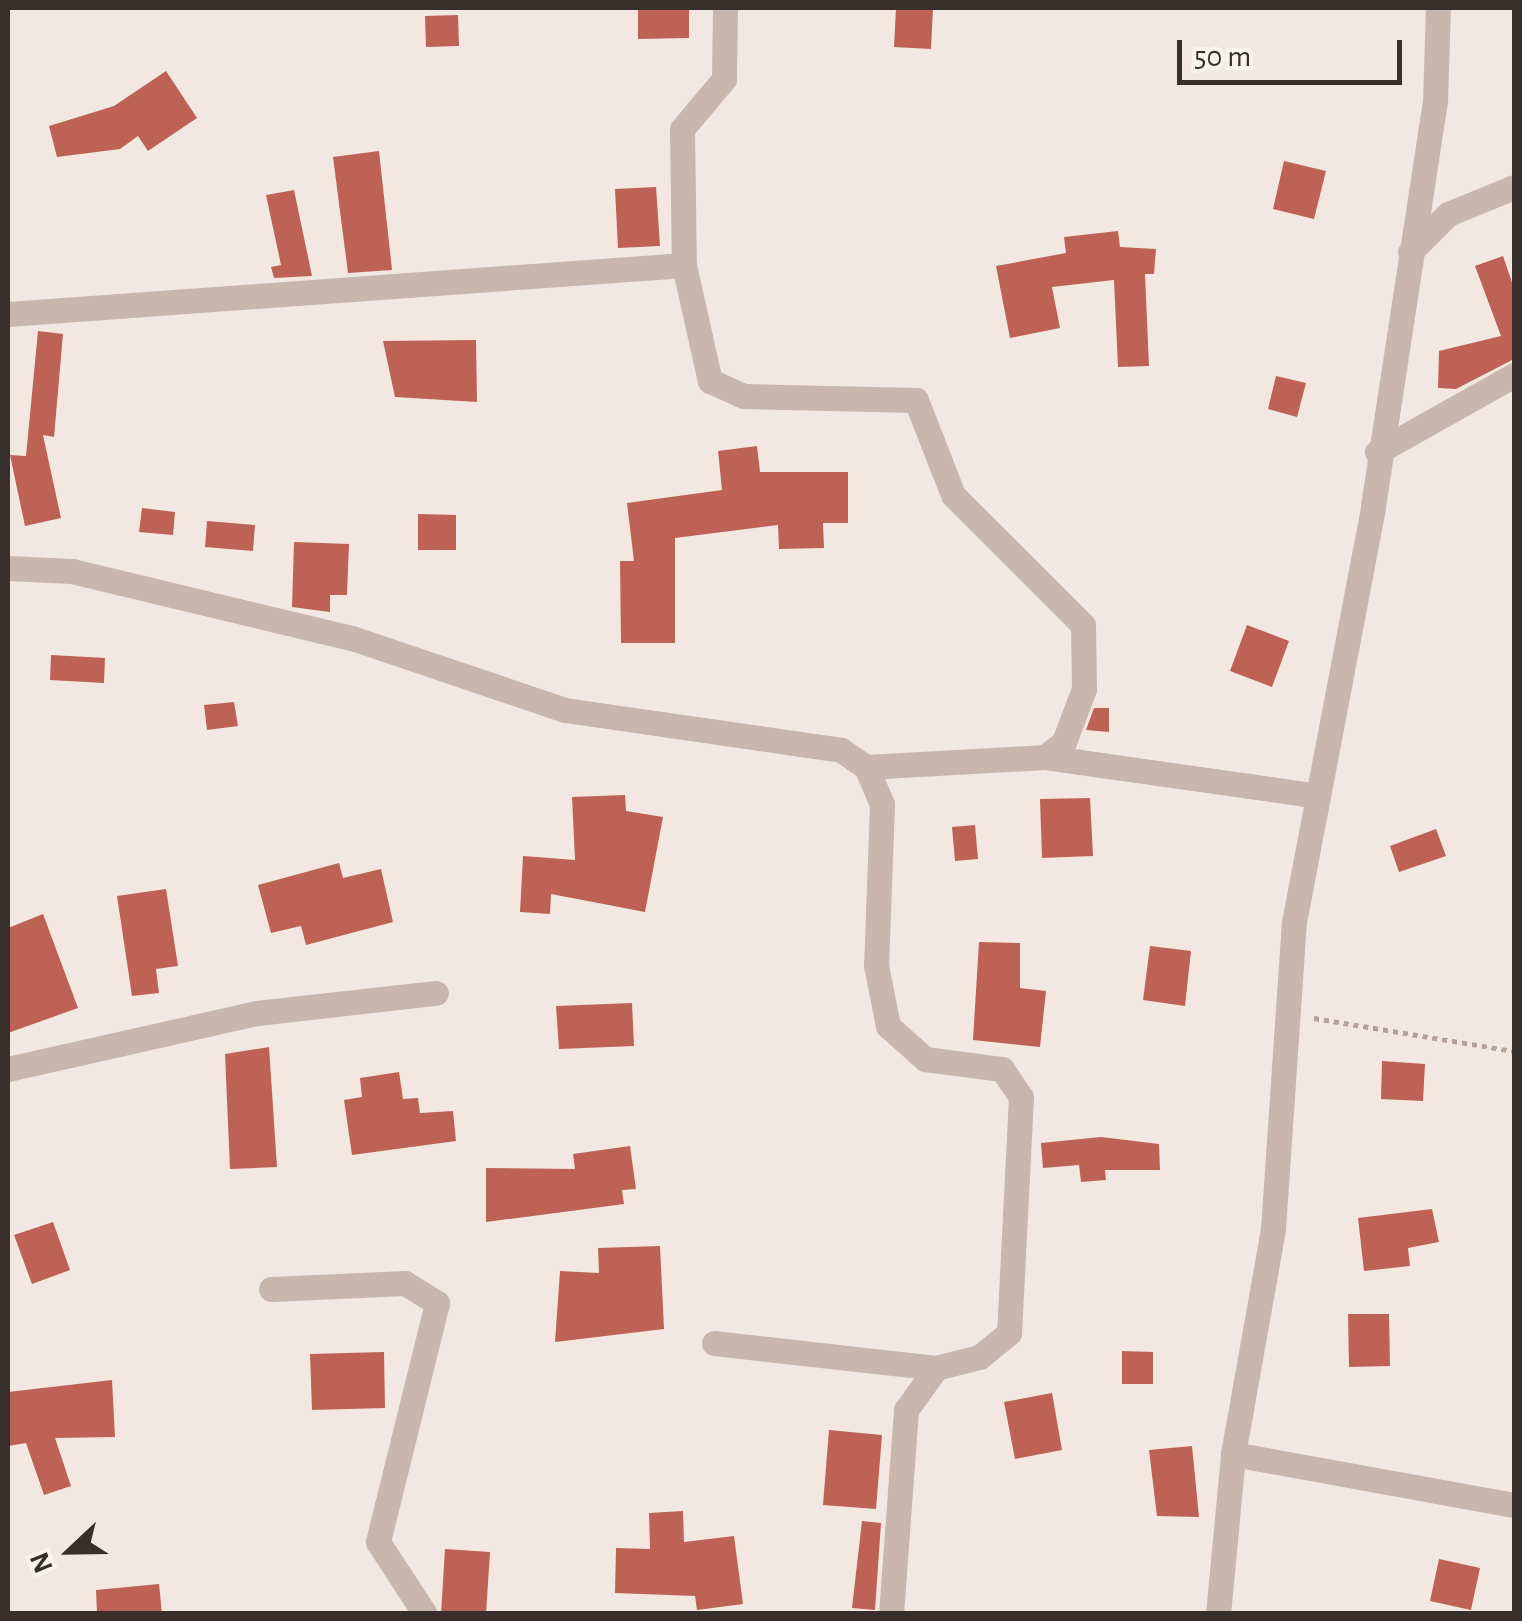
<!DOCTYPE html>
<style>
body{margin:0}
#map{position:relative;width:1522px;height:1621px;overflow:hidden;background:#f2e8e1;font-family:"Alegreya Sans",sans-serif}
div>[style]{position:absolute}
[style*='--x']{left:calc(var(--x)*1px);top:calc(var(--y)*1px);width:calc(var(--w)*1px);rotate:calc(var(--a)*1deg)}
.building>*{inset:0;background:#bd6254}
.path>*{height:5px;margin-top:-2.5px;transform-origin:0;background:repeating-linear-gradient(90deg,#b5a198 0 5px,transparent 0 10px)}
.street>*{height:25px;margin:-12.5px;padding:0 12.5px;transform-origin:12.5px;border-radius:12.5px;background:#c9b7ae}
span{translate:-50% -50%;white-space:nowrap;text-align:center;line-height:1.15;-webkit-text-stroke:8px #f9f3ee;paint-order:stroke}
.frame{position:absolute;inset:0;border:10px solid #382e2b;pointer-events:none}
.north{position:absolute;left:20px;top:1501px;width:100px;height:100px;-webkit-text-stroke:8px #f9f3ee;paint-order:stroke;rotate:248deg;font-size:28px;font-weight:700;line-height:40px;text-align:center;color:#382e2b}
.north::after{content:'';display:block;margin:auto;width:35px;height:45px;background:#382e2b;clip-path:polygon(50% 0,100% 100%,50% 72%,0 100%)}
.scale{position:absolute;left:1177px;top:40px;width:225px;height:45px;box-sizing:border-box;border:5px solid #382e2b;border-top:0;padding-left:12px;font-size:30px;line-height:35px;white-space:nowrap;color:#382e2b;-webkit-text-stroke:8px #f9f3ee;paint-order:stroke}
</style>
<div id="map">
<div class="building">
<i style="clip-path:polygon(638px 8px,689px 8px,689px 38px,638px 39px)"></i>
<i style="clip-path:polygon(896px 8px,933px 8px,931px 49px,894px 47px)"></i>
<i style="clip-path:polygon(458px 15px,459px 46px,426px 47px,425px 16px)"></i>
<i style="clip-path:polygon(166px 71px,197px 118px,148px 151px,138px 136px,120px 149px,57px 157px,49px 126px,114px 106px)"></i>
<i style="clip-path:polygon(379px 151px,392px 270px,348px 273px,333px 157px)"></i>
<i style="clip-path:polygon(1284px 161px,1326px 171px,1314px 219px,1273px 209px)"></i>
<i style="clip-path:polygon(656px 187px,660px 246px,618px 248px,615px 189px)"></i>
<i style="clip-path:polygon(294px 190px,312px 276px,274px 278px,271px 267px,281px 265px,266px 195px)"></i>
<i style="clip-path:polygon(1118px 231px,1120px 247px,1156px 249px,1154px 274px,1145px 274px,1149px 366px,1118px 367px,1114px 280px,1052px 287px,1060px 328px,1010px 338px,996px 266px,1066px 253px,1064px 237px)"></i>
<i style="clip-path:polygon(1503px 256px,1514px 288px,1514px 359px,1456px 389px,1438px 388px,1439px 351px,1501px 336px,1475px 266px)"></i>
<i style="clip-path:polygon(38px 331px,63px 334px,54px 437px,43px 435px,61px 518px,25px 526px,10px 455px,26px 456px)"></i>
<i style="clip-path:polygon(476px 340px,477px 402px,395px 397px,383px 341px)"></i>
<i style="clip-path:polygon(1276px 376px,1306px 383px,1297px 417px,1268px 409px)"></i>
<i style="clip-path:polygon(757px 446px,760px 472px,848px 472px,848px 523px,823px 523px,824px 548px,779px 549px,778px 525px,675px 538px,675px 643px,621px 643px,620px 561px,634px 561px,627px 503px,722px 490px,718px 451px)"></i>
<i style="clip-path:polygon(142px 508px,175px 512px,173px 535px,139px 532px)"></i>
<i style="clip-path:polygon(418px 514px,456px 515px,456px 550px,418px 550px)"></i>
<i style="clip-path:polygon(207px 521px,255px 525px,253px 551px,205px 547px)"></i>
<i style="clip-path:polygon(294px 542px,349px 544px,347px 595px,330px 595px,330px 612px,292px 607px)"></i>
<i style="clip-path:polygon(1247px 625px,1289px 641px,1272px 687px,1230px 671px)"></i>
<i style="clip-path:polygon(51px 655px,105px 658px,104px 683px,50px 680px)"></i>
<i style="clip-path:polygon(234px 702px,238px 726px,207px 730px,204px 705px)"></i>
<i style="clip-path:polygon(1094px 708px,1109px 708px,1109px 732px,1086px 730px)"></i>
<i style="clip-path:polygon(625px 795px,626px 811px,663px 817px,645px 912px,551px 894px,550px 914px,520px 912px,523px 856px,575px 860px,572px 797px)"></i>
<i style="clip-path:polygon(1090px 798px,1093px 856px,1042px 858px,1040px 799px)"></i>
<i style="clip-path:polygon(975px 825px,978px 859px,955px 861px,952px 827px)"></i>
<i style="clip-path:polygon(1436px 829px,1446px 856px,1399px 872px,1390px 846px)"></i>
<i style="clip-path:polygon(339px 863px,343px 878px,381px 869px,393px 922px,306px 945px,301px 926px,271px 933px,258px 885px)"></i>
<i style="clip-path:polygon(166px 889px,178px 966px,156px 969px,159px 993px,132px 996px,117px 896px)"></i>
<i style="clip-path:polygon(43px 914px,78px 1008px,8px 1033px,8px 928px)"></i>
<i style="clip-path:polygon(979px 942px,1020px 943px,1020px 988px,1046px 991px,1040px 1047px,973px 1040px)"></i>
<i style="clip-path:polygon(1150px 946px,1191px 951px,1185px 1006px,1143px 1000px)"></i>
<i style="clip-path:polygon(632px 1003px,634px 1046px,559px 1049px,556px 1006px)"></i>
<i style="clip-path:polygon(269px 1047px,277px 1167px,230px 1169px,225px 1054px)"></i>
<i style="clip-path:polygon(1382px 1061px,1425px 1064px,1423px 1101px,1381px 1099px)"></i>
<i style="clip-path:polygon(399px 1072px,403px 1099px,418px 1098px,420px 1113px,453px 1111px,456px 1141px,352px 1155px,344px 1100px,362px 1097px,360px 1078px)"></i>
<i style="clip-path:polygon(1101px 1137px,1159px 1144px,1160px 1170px,1105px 1170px,1106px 1180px,1081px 1182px,1079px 1165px,1043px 1168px,1041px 1143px)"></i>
<i style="clip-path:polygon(630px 1146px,636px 1189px,622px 1190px,624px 1204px,486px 1222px,486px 1168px,575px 1169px,573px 1154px)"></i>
<i style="clip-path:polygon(1432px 1209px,1439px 1242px,1408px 1248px,1410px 1266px,1364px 1271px,1358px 1218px)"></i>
<i style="clip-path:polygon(53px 1222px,70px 1270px,32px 1284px,14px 1235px)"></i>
<i style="clip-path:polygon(660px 1246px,664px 1329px,555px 1342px,560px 1271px,599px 1273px,598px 1248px)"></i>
<i style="clip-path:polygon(1348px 1314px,1389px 1314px,1390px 1366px,1349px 1367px)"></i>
<i style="clip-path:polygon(1122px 1351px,1153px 1352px,1153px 1384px,1122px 1384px)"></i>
<i style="clip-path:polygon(384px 1352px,385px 1408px,312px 1410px,310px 1354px)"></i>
<i style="clip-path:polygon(112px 1380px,115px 1437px,55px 1438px,71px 1486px,44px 1495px,26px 1443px,8px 1446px,8px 1392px)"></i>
<i style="clip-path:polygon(1052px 1393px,1062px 1450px,1015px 1459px,1004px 1402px)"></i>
<i style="clip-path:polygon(829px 1430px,882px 1435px,876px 1509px,823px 1505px)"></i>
<i style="clip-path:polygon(1192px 1446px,1199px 1517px,1157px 1516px,1149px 1450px)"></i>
<i style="clip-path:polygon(683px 1511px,684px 1542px,734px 1536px,743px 1604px,697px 1610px,695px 1596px,615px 1593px,616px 1548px,650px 1549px,649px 1513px)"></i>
<i style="clip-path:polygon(862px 1521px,881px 1523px,875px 1610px,852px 1608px)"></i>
<i style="clip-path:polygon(445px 1549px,490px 1552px,486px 1614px,441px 1614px)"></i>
<i style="clip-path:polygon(1439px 1559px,1480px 1568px,1471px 1610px,1430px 1601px)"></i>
<i style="clip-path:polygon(159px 1584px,162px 1614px,97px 1614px,96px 1590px)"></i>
</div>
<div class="path">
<i style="--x:1314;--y:1018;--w:203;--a:9.4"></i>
</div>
<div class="street">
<i style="--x:725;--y:8;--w:71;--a:90.8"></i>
<i style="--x:724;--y:79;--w:65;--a:130"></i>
<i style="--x:682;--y:129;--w:136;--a:89.2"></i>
<i style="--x:684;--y:265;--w:119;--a:77.4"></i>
<i style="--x:710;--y:381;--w:37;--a:24"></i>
<i style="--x:744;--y:396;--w:172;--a:1.3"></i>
<i style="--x:916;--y:400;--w:102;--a:68.7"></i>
<i style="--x:953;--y:495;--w:184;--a:45"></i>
<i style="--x:1083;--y:625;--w:64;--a:89.1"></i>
<i style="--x:1084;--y:689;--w:57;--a:110.7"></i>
<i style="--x:1064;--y:742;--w:24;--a:142"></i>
<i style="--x:1045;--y:757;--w:179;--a:176.8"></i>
<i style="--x:1410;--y:252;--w:54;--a:-45"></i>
<i style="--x:1448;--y:214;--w:71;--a:-22.2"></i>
<i style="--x:8;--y:314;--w:678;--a:-4.15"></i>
<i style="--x:1377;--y:452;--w:157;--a:-29.3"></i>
<i style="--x:8;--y:568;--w:64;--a:2.7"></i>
<i style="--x:72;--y:571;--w:288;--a:13.5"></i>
<i style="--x:352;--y:638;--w:225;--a:18.7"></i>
<i style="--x:565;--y:710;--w:279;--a:8.2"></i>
<i style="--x:841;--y:750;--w:30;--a:34"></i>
<i style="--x:866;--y:767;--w:40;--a:66.6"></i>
<i style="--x:882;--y:804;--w:161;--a:92.1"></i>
<i style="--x:876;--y:965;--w:62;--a:78.9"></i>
<i style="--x:888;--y:1026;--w:50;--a:41.7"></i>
<i style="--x:925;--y:1059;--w:78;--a:7.4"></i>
<i style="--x:1002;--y:1069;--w:34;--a:56"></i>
<i style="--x:1021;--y:1097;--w:236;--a:92.9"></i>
<i style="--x:1009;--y:1333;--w:38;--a:141"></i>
<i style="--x:979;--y:1357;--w:44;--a:165.7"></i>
<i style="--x:936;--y:1368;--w:52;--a:125.5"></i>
<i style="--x:906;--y:1410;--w:205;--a:94.2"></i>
<i style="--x:1045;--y:757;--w:276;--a:8.1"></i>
<i style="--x:8;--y:1069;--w:255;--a:-12.7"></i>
<i style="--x:257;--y:1013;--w:180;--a:-6.4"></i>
<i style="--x:271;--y:1289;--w:134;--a:-2.6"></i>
<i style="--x:405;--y:1283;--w:38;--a:32"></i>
<i style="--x:437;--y:1303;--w:246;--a:103.9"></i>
<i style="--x:378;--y:1542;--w:86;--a:56.9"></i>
<i style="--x:714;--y:1343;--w:223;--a:6.4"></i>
<i style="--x:1233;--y:1454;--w:286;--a:10.3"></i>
<i style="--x:1218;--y:1614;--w:161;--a:-84.6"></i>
<i style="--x:1233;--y:1454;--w:229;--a:-79.9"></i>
<i style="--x:1273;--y:1229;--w:308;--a:-86.1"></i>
<i style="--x:1294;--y:922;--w:423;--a:-79.2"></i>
<i style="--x:1373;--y:506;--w:409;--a:-81.3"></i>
<i style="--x:1435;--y:102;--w:94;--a:-88.2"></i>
</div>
<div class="frame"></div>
<div class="north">N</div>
<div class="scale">50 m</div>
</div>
